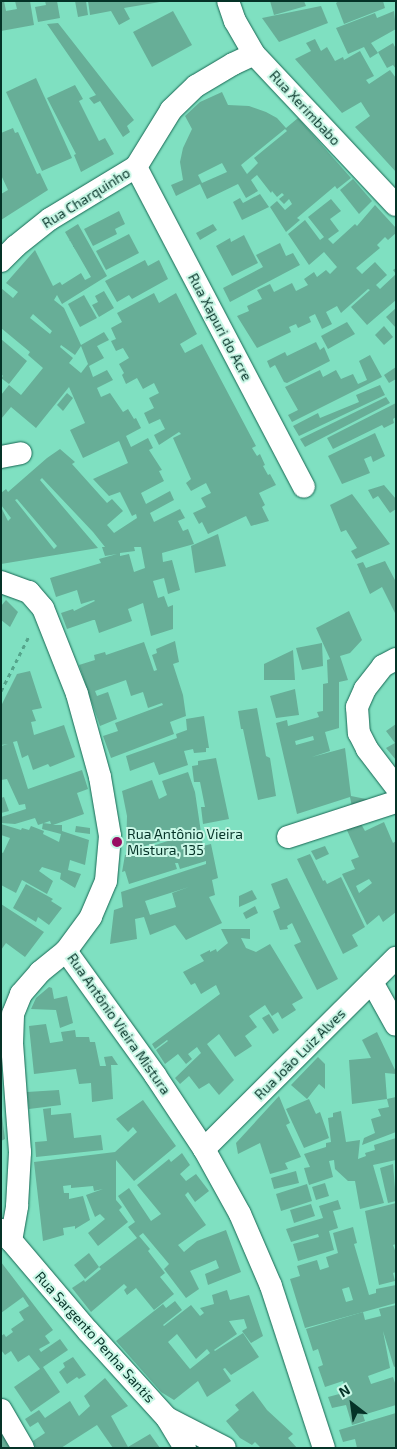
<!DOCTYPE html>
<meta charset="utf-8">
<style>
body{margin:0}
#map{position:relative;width:397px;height:1449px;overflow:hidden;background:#7fe0c1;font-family:"Exo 2",sans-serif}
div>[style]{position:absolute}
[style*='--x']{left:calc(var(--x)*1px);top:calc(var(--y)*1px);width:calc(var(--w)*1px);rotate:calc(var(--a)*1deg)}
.building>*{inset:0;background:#67ae97}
.path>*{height:3px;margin-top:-1.5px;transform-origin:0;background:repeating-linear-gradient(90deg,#55a58c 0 4px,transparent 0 8px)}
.roads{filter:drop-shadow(0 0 1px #176753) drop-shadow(0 0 1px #176753)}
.minor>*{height:22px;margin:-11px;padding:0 11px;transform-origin:11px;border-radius:11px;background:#fff}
.dots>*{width:14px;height:14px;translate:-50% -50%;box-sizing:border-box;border:2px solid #c9f7e6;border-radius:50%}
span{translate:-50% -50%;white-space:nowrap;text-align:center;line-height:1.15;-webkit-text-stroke:4px #c9f7e6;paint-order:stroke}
.street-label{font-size:14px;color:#053227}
.poi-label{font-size:14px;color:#053227}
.left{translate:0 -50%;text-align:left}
.frame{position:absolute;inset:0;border:2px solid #053227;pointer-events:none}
.north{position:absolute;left:327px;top:1379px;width:50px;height:50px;-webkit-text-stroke:4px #c9f7e6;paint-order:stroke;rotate:330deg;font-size:14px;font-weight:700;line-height:20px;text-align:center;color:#053227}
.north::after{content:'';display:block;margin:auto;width:18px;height:22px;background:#053227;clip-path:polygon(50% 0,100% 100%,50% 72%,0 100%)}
</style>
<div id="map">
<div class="building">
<i style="clip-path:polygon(1px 1px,4px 1px,6px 11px,17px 9px,15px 1px,30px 1px,34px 25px,1px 31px)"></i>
<i style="clip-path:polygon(45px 1px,57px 1px,60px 18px,38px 22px,35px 7px,46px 5px)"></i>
<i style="clip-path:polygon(75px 1px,86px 1px,88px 15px,78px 17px)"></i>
<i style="clip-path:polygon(88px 1px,160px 1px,160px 2px,124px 8px,130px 19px,119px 25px,111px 11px,90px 15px)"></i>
<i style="clip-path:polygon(270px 1px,304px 1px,306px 6px,274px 15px)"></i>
<i style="clip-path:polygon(339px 1px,383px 1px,385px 8px,344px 24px,336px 3px)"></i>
<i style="clip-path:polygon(321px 6px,328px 23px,279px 42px,262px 18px)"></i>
<i style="clip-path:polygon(173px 11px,192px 45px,152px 67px,133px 32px)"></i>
<i style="clip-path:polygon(394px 11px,396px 29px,371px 43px,378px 53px,370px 58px,364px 47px,348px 54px,336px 28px,375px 13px,377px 18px)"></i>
<i style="clip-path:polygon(58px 23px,134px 120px,127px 126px,130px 132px,123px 137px,100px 101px,94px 104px,89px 98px,96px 95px,47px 24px)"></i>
<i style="clip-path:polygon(315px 39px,321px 51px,327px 47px,335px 61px,343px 57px,344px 60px,360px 51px,374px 76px,366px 80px,369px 84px,390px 70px,396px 78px,396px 172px,355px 127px,370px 116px,361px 102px,342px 113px,295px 59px,311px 51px,306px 43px)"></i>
<i style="clip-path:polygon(393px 43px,396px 49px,396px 69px,393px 65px,387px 68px,378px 52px)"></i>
<i style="clip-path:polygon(36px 78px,72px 158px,42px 171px,6px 92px)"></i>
<i style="clip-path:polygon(75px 85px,83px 99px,79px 101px,99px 141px,105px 138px,114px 154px,81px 172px,74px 155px,76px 154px,47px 98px)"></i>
<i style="clip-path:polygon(evenodd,222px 92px,228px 105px,249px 106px,266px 112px,277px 118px,286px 128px,298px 118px,351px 178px,337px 189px,335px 186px,297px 218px,300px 220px,286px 232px,270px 207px,277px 201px,285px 210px,292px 204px,289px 199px,284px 204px,279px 199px,284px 195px,282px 193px,277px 197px,272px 191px,271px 193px,257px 175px,251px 180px,258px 191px,246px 198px,238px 184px,207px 199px,200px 184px,176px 196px,171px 185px,183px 180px,180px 162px,183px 148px,192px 129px,185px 116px,200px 102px,222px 92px,285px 129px,287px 131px,254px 158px,258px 163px,247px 174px,241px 165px,285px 129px,222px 92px,222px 163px,227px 172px,202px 183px,198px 175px,222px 163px)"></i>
<i style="clip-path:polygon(13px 128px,15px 133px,18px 132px,37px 174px,40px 173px,48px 190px,1px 220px,1px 194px,8px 190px,1px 175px,1px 133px)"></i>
<i style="clip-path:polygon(353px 179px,372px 201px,359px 214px,340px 190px)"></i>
<i style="clip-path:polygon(260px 194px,269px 207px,242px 220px,233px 202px,240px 198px,243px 203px)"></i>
<i style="clip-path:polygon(331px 199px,341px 211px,330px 219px,339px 231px,328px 239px,333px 244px,355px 224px,357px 226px,375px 205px,396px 228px,396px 233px,388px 240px,385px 237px,377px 245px,380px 248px,356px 268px,362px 274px,375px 262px,387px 275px,376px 285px,380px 289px,396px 274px,393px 270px,396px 268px,396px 300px,367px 325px,351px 307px,370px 290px,368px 289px,341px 313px,337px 306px,326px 312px,332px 324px,322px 329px,315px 314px,309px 317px,311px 322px,298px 328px,296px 324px,289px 327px,291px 332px,257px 348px,237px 316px,249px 311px,247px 306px,262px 299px,257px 290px,270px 284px,274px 292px,292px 283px,296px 291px,308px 285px,304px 279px,314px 272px,317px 277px,326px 270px,330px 274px,337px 267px,324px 252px,309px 265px,288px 234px,305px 220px,320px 240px,324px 237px,308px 217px)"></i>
<i style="clip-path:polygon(119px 211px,125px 224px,115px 229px,117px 234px,93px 246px,84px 229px)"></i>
<i style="clip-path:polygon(evenodd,78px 224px,107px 276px,62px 304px,57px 295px,54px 300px,64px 308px,81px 345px,104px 332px,109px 340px,97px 346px,104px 358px,89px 366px,93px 377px,107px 370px,113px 380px,97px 388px,101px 397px,110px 393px,123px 412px,128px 409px,134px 419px,136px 418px,141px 428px,126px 436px,131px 447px,148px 438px,153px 448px,149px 450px,162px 470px,159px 471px,164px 481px,141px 493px,146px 504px,170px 491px,174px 500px,150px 513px,154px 522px,180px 509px,185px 518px,178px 521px,183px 531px,188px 529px,194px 544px,162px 553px,163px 562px,172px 560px,180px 590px,168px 594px,164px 578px,153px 581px,158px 598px,164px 596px,168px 607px,173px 605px,173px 629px,151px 636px,143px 603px,128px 609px,132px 621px,99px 633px,95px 620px,93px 620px,67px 629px,61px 613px,73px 609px,74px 611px,95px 601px,94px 600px,81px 604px,77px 590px,56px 597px,50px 578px,101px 563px,99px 559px,117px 554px,105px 556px,102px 547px,105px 547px,93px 532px,42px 478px,40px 480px,98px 548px,1px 564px,1px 507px,8px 521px,11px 518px,1px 505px,1px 493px,6px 489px,8px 492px,47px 458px,60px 449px,75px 462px,72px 464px,107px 503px,112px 499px,123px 511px,107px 525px,114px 533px,137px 518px,136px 514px,132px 516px,120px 492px,109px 496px,93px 479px,128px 463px,119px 441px,83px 458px,70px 430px,85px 423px,69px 387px,36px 428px,11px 407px,1px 419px,1px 395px,9px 385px,21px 395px,43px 368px,28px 355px,30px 352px,1px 328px,1px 288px,13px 298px,18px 292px,6px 283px,35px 250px,53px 286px,60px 282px,62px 285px,81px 273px,85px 280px,91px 277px,65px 232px,78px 224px,33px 314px,52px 331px,50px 334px,30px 318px,33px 314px,78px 224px,61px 345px,75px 355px,81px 346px,88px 364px,81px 373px,69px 363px,73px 358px,60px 347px,61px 345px,78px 224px,17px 499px,57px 546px,54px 549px,15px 500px,17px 499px,78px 224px,134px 547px,141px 547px,145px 568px,134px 572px,129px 554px,120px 556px,120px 553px,135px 551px,134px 547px)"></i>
<i style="clip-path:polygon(213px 224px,217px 230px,200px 240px,196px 233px)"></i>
<i style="clip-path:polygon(129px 234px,139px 253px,106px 270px,96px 251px)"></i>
<i style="clip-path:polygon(244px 235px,258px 263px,232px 276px,216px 246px,230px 238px,231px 242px)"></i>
<i style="clip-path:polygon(280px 243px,286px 256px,293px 253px,300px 265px,230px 302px,223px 288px,263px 267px,256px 255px)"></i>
<i style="clip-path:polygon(145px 260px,148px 266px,159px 260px,168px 279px,132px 299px,129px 295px,117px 302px,105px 281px)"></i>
<i style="clip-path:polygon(104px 291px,114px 308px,99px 317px,92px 305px,98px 302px,95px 296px)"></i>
<i style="clip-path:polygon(154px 293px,159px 303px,176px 293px,197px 334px,180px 344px,185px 353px,202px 344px,256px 446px,252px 448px,257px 456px,260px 454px,265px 465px,263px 466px,268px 475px,270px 474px,276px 485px,259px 493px,265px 505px,262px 507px,269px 521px,251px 526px,246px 516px,208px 534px,202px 522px,199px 524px,193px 513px,206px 507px,201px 498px,211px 493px,206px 483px,191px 491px,186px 483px,191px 479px,173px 438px,181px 434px,179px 432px,159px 445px,154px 435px,165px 429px,160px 419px,149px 424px,144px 413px,154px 408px,149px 398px,159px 393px,154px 383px,143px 389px,137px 378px,126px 384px,122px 375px,124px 373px,119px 364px,129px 358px,123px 348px,116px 351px,111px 341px,116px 339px,111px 328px,122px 322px,117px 313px)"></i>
<i style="clip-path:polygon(84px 295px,97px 318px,80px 327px,68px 304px)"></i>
<i style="clip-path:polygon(396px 308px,396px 328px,386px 317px)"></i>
<i style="clip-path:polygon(347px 322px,355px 334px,328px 349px,321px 336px)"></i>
<i style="clip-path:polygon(384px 326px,393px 337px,384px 345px,375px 335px)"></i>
<i style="clip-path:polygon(1px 339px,27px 361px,9px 384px,1px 378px,3px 376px,1px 374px)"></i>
<i style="clip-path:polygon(316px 342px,320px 350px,324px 347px,330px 361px,287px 383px,284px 382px,275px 365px,270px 368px,267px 361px,285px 352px,287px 356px)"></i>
<i style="clip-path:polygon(370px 355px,382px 377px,292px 422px,288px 415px,298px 410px,285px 387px,320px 370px,323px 377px,336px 370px,341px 379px,353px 374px,358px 384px,367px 380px,359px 361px)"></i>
<i style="clip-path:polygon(396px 367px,396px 379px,389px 383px,384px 375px)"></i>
<i style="clip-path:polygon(380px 385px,385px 395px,299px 436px,293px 426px,318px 413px,320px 418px,359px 402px,356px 395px)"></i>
<i style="clip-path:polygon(67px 393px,73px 398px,63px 411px,57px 405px)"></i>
<i style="clip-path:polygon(386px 397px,390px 403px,305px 447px,300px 439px)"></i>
<i style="clip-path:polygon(396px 403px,396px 417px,393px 419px,394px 423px,384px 428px,382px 425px,333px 449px,327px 438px)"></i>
<i style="clip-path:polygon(375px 433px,385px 456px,373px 462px,371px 456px,364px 459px,370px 473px,342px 484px,328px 456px)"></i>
<i style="clip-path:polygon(384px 485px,396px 499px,396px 509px,390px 513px,378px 496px,373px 499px,368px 490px)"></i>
<i style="clip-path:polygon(352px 494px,390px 544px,356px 559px,351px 551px,357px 548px,346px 530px,341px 532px,330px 505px)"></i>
<i style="clip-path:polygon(218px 534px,226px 566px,195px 573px,191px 546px)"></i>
<i style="clip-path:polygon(385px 561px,396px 582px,396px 615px,382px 587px,370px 594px,357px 564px,363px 562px,366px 568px)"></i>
<i style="clip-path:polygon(6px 600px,18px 612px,10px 627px,1px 620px,1px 606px)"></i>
<i style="clip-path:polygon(evenodd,349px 611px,362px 640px,350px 653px,340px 656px,348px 680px,339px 682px,339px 728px,325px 732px,330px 751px,312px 757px,345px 748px,351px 796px,371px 800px,352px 807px,350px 797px,297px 814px,276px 723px,287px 720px,288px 726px,319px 717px,317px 712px,323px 711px,323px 684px,328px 683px,327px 660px,330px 659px,316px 628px,349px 611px,313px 736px,314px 740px,296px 745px,295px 741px,313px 736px)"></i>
<i style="clip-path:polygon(175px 641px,179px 662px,173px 664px,183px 695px,186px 716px,170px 722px,174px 734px,111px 758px,103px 736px,118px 731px,115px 723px,163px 705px,162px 703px,148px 708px,143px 692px,131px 696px,126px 680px,95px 691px,97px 696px,108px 692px,117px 719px,100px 726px,79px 665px,95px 660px,94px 655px,105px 652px,106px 655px,144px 642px,154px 671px,157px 670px,152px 655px,157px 653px,156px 649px)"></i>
<i style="clip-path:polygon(322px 643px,323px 666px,302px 670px,296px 648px)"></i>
<i style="clip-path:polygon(293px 650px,295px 680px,264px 680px,264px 664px)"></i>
<i style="clip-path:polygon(30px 671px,42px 708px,32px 710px,36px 721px,31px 722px,34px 735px,64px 725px,75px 757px,50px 767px,48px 764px,33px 770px,28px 755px,22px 758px,17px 741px,13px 742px,28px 789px,82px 770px,88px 789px,77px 793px,84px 814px,53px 825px,62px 825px,62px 831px,89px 840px,85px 865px,70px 860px,68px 870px,81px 874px,75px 888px,60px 879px,61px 873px,42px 867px,39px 871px,53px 881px,47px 894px,22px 880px,16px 893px,1px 885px,1px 852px,3px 853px,10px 838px,1px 835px,1px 824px,21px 830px,22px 828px,29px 830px,31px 826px,44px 831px,43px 834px,59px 842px,61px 834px,42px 829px,43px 823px,51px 824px,50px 821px,38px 825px,35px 818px,15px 824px,1px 823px,1px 817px,26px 809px,25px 804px,19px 805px,7px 779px,1px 780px,1px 746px,8px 744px,1px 745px,1px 706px,17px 674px)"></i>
<i style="clip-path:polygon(295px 689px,299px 715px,276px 718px,270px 696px)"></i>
<i style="clip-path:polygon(257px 708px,266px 756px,270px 758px,276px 796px,258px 800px,243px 729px,241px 729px,238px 711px)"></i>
<i style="clip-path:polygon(204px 716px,209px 748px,206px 748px,206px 752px,194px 753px,193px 749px,184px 751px,188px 765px,159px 775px,154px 762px,130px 771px,126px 756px,177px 738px,176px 734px,187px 730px,186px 719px)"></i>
<i style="clip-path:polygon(396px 724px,396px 760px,386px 748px,395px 743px,386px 731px)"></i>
<i style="clip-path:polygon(216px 758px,229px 819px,203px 824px,201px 807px,205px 807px,200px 782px,194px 782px,192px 766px,198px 765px,198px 761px)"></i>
<i style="clip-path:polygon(evenodd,188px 772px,195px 792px,203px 846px,211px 844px,218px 878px,212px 880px,215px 895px,209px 897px,222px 923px,186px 940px,175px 925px,150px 935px,144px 917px,135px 919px,137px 939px,110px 944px,114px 910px,123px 907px,121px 892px,206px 864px,206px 861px,180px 869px,178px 863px,175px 863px,177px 869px,129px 884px,125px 871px,122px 872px,125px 855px,183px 836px,183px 834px,126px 852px,127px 816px,122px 791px,152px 780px,159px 799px,167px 795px,162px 781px,188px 772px,189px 887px,172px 893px,176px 907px,150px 915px,145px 901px,189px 887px)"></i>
<i style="clip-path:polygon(4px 797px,9px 811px,1px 813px,1px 798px)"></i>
<i style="clip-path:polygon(evenodd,360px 822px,365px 831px,384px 822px,393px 843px,396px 841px,396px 912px,383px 922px,379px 915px,367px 925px,342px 874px,355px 869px,351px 860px,359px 857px,346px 828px,360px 822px,369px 879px,372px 883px,359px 893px,356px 886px,369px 879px)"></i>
<i style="clip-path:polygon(76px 826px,90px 828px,90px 834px,75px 832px)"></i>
<i style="clip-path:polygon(325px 846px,329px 854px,316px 860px,311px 851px)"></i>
<i style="clip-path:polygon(310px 854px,323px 881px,325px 880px,327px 884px,341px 877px,365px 927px,352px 935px,358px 946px,343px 954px,297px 859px)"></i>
<i style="clip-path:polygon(287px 878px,338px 979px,317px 990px,294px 945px,301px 942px,292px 923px,287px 926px,288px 929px,280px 930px,273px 911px,280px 908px,271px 884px)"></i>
<i style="clip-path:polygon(26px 884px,53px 899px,51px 901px,62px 908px,49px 925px,38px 917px,36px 922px,13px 908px)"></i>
<i style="clip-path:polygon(252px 890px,257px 899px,239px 907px,239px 896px)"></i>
<i style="clip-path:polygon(1px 904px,44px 932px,25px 957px,6px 943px,1px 950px)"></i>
<i style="clip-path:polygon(255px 906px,258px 913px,246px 919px,243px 913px)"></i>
<i style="clip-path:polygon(221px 929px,250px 929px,250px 939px,241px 938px,246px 948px,256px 952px,270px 944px,303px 998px,292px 1004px,296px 1010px,282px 1019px,278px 1012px,272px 1016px,265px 1005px,249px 1016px,257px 1027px,245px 1036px,252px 1046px,235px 1057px,219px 1034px,207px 1044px,234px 1080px,219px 1095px,209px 1083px,199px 1089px,189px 1076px,180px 1084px,175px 1078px,201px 1053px,197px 1047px,188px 1054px,192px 1059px,186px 1064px,178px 1054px,165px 1064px,156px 1050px,168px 1041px,167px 1040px,155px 1049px,152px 1044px,220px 994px,216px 985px,201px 994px,195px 983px,191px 985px,183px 972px,204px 961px,200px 955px,210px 950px,210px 952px,216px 949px,217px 952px,228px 943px)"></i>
<i style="clip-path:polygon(49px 987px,52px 988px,54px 999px,67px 996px,73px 1023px,60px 1028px,56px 1010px,31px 1009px,36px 998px)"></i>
<i style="clip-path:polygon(269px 1014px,279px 1030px,273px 1034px,262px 1018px)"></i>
<i style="clip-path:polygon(46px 1024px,50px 1043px,63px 1041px,61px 1032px,75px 1030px,76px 1037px,89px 1037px,90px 1042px,95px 1042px,100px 1066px,106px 1066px,104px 1057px,112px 1056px,118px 1065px,111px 1065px,113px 1099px,92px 1102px,91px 1083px,79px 1084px,76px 1069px,34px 1074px,29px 1026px)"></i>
<i style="clip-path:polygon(377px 1032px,396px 1072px,396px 1074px,385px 1073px,387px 1099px,352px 1104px,349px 1060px,371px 1058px,362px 1040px)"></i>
<i style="clip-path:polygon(318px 1057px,325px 1064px,325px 1089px,319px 1084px,307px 1099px,291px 1085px)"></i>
<i style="clip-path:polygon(59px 1090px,61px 1105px,29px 1109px,27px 1092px)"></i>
<i style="clip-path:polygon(279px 1096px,290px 1123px,286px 1125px,301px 1157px,285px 1163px,288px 1169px,270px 1174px,260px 1143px,238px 1154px,236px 1143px)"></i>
<i style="clip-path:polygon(396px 1097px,396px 1132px,362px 1145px,364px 1138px,375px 1133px,371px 1119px,381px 1116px,378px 1109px,389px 1107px,387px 1099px)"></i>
<i style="clip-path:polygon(309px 1099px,316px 1114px,320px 1112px,329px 1138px,304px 1148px,286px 1109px)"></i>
<i style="clip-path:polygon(143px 1100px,176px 1146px,134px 1181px,116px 1160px,116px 1200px,122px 1207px,119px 1210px,128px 1222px,98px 1246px,88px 1233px,105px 1219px,100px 1214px,95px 1217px,86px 1195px,103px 1189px,94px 1191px,93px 1186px,71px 1188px,71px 1185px,63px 1186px,64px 1193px,69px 1193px,69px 1199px,83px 1196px,90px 1220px,75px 1229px,75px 1226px,63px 1228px,64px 1235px,43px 1241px,34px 1162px,115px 1152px,137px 1132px,133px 1127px,128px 1132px,116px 1119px)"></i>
<i style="clip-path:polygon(1px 1108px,5px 1139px,1px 1141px)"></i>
<i style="clip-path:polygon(51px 1108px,51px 1115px,71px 1113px,74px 1138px,101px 1135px,103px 1150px,36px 1157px,35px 1142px,47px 1141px,43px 1109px)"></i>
<i style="clip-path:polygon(341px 1111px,346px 1142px,360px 1140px,358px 1159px,366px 1156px,365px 1153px,375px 1150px,374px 1145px,396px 1138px,396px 1160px,373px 1165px,384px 1203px,360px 1209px,355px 1181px,348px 1181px,335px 1169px,334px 1160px,329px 1161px,333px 1177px,309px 1185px,304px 1168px,310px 1167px,304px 1154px,326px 1147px,326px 1143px,331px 1142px,328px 1118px,333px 1117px,333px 1113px)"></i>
<i style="clip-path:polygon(182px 1153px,190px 1165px,180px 1174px,186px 1181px,196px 1174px,209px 1191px,195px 1202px,188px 1192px,185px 1195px,206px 1225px,178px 1245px,184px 1252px,197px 1241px,226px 1230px,241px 1272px,208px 1285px,205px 1274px,219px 1268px,216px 1260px,190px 1271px,199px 1289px,186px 1298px,164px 1269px,169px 1264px,143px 1233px,139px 1236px,150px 1249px,148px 1251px,165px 1273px,160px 1277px,174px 1294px,154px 1310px,136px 1288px,127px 1295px,124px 1290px,127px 1287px,124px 1284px,91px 1312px,72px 1288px,84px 1280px,85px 1282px,101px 1269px,99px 1267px,137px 1238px,128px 1227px,135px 1222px,118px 1196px,129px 1188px,151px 1221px,161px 1214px,137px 1185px,169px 1159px,171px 1162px)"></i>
<i style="clip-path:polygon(393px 1164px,396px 1201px,388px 1203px,380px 1168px)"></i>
<i style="clip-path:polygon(296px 1171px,299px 1183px,274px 1189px,271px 1178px)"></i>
<i style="clip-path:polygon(325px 1183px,329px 1196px,316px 1200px,312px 1187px)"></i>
<i style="clip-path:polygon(307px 1184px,312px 1201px,281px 1211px,276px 1194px)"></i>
<i style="clip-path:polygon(338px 1200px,341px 1209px,333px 1211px,338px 1228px,329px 1231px,334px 1250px,298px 1261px,293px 1244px,319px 1237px,318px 1234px,291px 1242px,286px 1229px,323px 1218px,319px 1206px)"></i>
<i style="clip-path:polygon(396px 1203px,396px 1244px,393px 1245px,396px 1253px,396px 1272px,393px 1273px,395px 1281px,379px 1285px,365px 1211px)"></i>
<i style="clip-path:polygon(311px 1204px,315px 1216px,294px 1223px,290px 1210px)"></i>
<i style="clip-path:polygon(evenodd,353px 1227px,357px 1243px,354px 1244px,369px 1295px,376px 1293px,376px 1289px,396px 1285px,396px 1303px,305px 1328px,290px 1279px,300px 1276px,297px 1266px,317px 1260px,320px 1270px,329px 1267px,326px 1257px,338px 1253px,333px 1233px,353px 1227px,349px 1287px,353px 1300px,346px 1302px,342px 1289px,349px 1287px)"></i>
<i style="clip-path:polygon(89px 1253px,99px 1267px,85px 1279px,74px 1265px)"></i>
<i style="clip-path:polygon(1px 1262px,53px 1330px,45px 1336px,50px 1343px,39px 1349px,41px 1352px,60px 1339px,68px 1350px,43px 1367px,60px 1392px,31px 1412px,14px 1387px,40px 1369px,29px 1355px,18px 1362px,11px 1351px,5px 1355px,1px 1350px,1px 1336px,4px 1334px,6px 1337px,13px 1332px,11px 1329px,24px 1320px,19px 1312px,29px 1306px,23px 1297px,1px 1313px)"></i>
<i style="clip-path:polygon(evenodd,227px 1290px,230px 1300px,249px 1295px,263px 1336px,251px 1343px,242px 1331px,247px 1328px,244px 1319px,229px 1321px,237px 1334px,214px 1350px,215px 1351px,243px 1333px,259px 1357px,231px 1375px,225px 1368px,223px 1369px,231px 1381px,207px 1397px,198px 1381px,174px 1400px,161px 1392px,116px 1341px,163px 1304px,166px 1308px,175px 1301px,182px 1310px,163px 1325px,164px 1326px,191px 1305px,200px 1316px,204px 1313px,200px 1308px,214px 1304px,212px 1295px,227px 1290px,177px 1334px,196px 1359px,207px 1349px,210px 1353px,190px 1369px,168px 1342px,177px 1334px)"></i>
<i style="clip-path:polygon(396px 1305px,396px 1366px,394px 1367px,383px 1331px,390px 1368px,368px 1376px,371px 1384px,393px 1377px,396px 1386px,396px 1405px,363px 1415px,365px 1421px,352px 1425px,346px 1405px,332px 1408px,328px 1397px,343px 1393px,341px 1386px,344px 1385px,343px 1381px,325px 1387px,318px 1367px,323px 1365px,318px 1349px,313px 1351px,306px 1329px,363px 1312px,365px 1320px,381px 1316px,379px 1309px)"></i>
<i style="clip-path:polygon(73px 1357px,86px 1375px,79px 1379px,77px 1377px,67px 1384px,59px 1372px,65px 1367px,63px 1363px)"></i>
<i style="clip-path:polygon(105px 1378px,128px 1406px,111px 1416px,128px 1447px,150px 1434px,160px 1448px,113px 1448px,97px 1425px,61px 1448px,36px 1448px,33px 1441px,45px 1433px,38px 1422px,30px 1427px,25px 1419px,39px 1410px,45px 1418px,70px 1401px,79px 1416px,90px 1406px,84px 1396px)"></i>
<i style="clip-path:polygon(253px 1391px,267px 1410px,293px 1434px,288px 1438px,297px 1448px,261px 1448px,255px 1442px,252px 1445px,240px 1438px,226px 1421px,239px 1410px,235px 1405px)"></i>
<i style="clip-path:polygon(396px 1413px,396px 1448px,357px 1448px,355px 1439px,343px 1442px,339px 1430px)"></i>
<i style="clip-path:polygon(3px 1433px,10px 1448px,1px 1448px,1px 1434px)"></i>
</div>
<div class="path">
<i style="--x:1;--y:691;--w:62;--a:-63"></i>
</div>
<div class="roads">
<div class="minor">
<i style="--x:228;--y:1;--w:21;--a:71"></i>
<i style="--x:235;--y:21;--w:38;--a:60"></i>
<i style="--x:254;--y:54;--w:207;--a:46.8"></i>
<i style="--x:136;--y:167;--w:361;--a:62.3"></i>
<i style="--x:1;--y:261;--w:21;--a:-45"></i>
<i style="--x:16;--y:246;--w:43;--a:-38.5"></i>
<i style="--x:50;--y:219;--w:100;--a:-31.2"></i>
<i style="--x:136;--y:167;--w:67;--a:-58.4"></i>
<i style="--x:171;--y:110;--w:35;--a:-44"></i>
<i style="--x:196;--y:86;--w:43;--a:-30.7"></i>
<i style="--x:233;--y:64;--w:23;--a:-25"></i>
<i style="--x:1;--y:457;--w:20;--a:-11"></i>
<i style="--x:1;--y:582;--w:30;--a:20"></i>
<i style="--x:29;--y:592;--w:21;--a:49"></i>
<i style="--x:43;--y:608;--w:92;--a:68.4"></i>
<i style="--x:77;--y:694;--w:86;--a:74.5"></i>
<i style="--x:100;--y:777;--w:60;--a:80.4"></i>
<i style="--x:110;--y:836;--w:45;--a:95.1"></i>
<i style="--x:106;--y:881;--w:39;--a:113"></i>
<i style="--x:91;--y:917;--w:42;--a:126.3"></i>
<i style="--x:66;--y:951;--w:153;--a:54.3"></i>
<i style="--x:155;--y:1075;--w:89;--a:56.5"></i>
<i style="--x:204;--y:1149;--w:74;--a:61"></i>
<i style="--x:240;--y:1214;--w:78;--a:66.7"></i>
<i style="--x:271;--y:1286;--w:170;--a:71.9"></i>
<i style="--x:396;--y:659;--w:15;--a:152"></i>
<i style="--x:383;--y:666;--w:29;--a:128"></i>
<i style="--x:365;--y:689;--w:20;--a:114"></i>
<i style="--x:357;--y:707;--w:26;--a:86"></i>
<i style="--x:359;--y:733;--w:18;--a:63"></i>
<i style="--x:367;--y:749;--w:48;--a:52.7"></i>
<i style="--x:288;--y:837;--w:114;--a:-18"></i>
<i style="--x:372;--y:982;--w:49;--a:60.8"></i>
<i style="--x:204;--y:1149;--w:271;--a:-44.9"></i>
<i style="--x:2;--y:1230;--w:133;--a:49.6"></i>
<i style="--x:88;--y:1331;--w:118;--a:47.8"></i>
<i style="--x:167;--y:1418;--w:35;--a:59"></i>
<i style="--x:11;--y:1241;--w:36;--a:-80"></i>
<i style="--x:17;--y:1206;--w:54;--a:-86.8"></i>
<i style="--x:20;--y:1152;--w:108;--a:-94.2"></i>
<i style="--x:12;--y:1044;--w:30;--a:-88"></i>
<i style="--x:13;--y:1014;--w:22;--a:-68"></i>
<i style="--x:21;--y:994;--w:29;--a:-49"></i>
<i style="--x:40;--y:972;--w:33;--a:-39"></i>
<i style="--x:1;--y:1410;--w:44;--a:59.9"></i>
<i style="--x:167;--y:1418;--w:65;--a:27.3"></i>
</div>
</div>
<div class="dots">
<i style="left:117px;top:842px;background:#980e62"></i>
</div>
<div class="street-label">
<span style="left:305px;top:108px;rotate:47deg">Rua Xerimbabo</span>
<span style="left:86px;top:198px;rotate:-32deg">Rua Charquinho</span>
<span style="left:220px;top:327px;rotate:62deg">Rua Xapuri do Acre</span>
<span style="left:119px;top:1024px;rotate:55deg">Rua Antônio Vieira Mistura</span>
<span style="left:300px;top:1054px;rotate:-45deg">Rua João Luiz Alves</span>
<span style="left:95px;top:1337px;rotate:48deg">Rua Sargento Penha Santis</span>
</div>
<div class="poi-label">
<span class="left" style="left:127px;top:842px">Rua Antônio Vieira<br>Mistura, 135</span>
</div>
<div class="frame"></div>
<div class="north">N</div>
</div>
